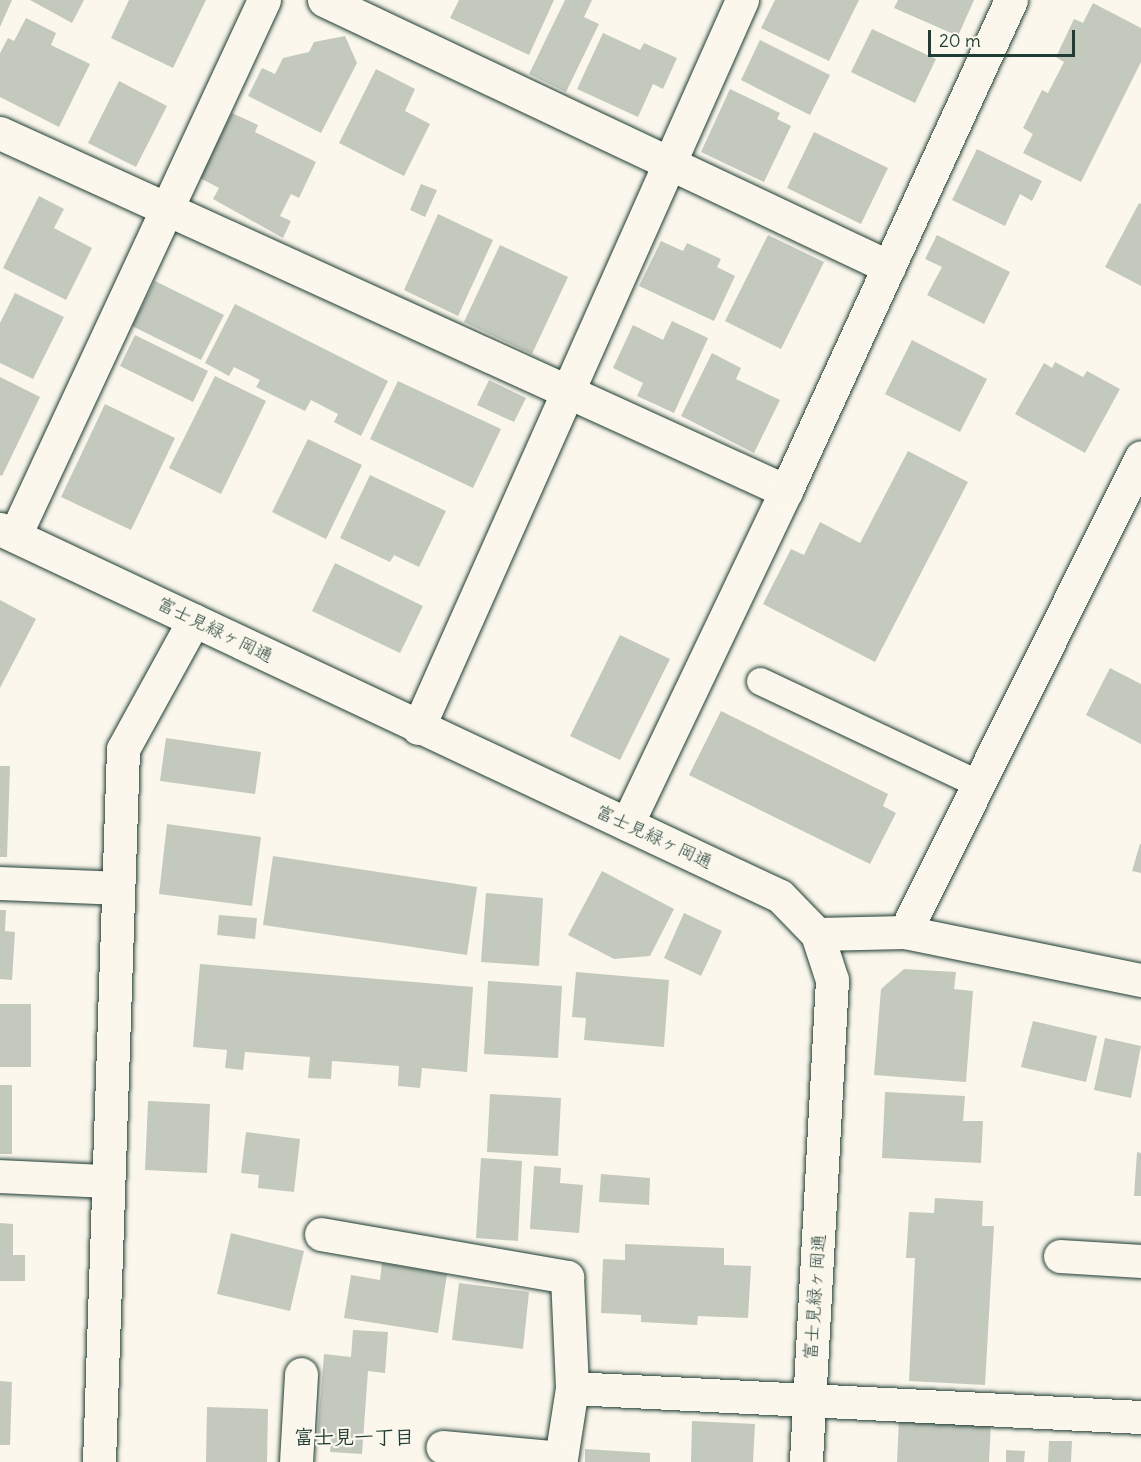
<!DOCTYPE html>
<meta charset="utf-8">
<style>
body{margin:0}
#map{position:relative;width:1141px;height:1462px;overflow:hidden;background:#fbf7ec;font-family:Delius,"Klee One",sans-serif}
div>[style]{position:absolute}
[style*='--x']{left:calc(var(--x)*1px);top:calc(var(--y)*1px);width:calc(var(--w)*1px);rotate:calc(var(--a)*1deg)}
.building>*{inset:0;background:#c4c9be}
.roads{filter:drop-shadow(0 0 2px #1f3d34) drop-shadow(0 0 2px #1f3d34)}
.service>*{height:27px;margin:-13.5px;padding:0 13.5px;transform-origin:13.5px;border-radius:13.5px;background:#fbf7ec}
.minor>*{height:33px;margin:-16.5px;padding:0 16.5px;transform-origin:16.5px;border-radius:16.5px;background:#fbf7ec}
.tertiary>*{height:33px;margin:-16.5px;padding:0 16.5px;transform-origin:16.5px;border-radius:16.5px;background:#fbf7ec}
span{translate:-50% -50%;white-space:nowrap;text-align:center;line-height:1.15;-webkit-text-stroke:4.5px #fbf7ec;paint-order:stroke}
.street-label{font-size:18px;color:#1f3d34}
.neighbourhood-label{font-size:20px;color:#1f3d34;font-weight:700}
.scale{position:absolute;left:928px;top:30px;width:147px;height:27px;box-sizing:border-box;border:3px solid #1f3d34;border-top:0;padding-left:8px;font-size:18px;line-height:21px;white-space:nowrap;color:#1f3d34;-webkit-text-stroke:4px #fbf7ec;paint-order:stroke}
</style>
<div id="map">
<div class="building">
<i style="clip-path:polygon(0 0,12px 0,0 27px)"></i>
<i style="clip-path:polygon(30px 0,84px 0,72px 23px)"></i>
<i style="clip-path:polygon(129px 0,206px 0,173px 68px,111px 38px)"></i>
<i style="clip-path:polygon(459px 0,554px 0,529px 55px,450px 18px)"></i>
<i style="clip-path:polygon(565px 0,592px 0,584px 17px,599px 24px,566px 92px,529px 74px)"></i>
<i style="clip-path:polygon(775px 0,859px 0,829px 61px,761px 28px)"></i>
<i style="clip-path:polygon(898px 0,974px 0,958px 36px,894px 8px)"></i>
<i style="clip-path:polygon(1093px 3px,1141px 28px,1141px 62px,1081px 182px,1023px 153px,1033px 134px,1023px 128px,1042px 90px,1048px 93px,1064px 62px,1056px 57px,1074px 19px,1083px 23px)"></i>
<i style="clip-path:polygon(26px 18px,56px 33px,51px 45px,90px 64px,59px 127px,0 97px,0 53px,8px 38px,14px 41px)"></i>
<i style="clip-path:polygon(872px 29px,936px 59px,915px 103px,851px 72px)"></i>
<i style="clip-path:polygon(603px 33px,640px 50px,644px 43px,677px 58px,663px 89px,653px 84px,638px 117px,577px 89px)"></i>
<i style="clip-path:polygon(345px 36px,357px 63px,321px 133px,248px 96px,262px 68px,275px 74px,283px 58px,309px 52px,314px 42px)"></i>
<i style="clip-path:polygon(760px 40px,830px 75px,810px 115px,741px 80px)"></i>
<i style="clip-path:polygon(376px 69px,415px 89px,405px 111px,430px 124px,404px 176px,339px 143px)"></i>
<i style="clip-path:polygon(119px 81px,167px 106px,136px 167px,88px 143px)"></i>
<i style="clip-path:polygon(730px 89px,780px 113px,777px 119px,791px 126px,764px 182px,701px 152px)"></i>
<i style="clip-path:polygon(232px 113px,258px 125px,255px 132px,316px 162px,299px 198px,291px 194px,280px 216px,291px 221px,283px 238px,213px 199px,219px 188px,200px 178px)"></i>
<i style="clip-path:polygon(814px 132px,888px 168px,861px 224px,787px 188px)"></i>
<i style="clip-path:polygon(977px 149px,1042px 181px,1032px 201px,1020px 194px,1005px 226px,952px 200px)"></i>
<i style="clip-path:polygon(421px 184px,437px 190px,425px 217px,410px 210px)"></i>
<i style="clip-path:polygon(39px 196px,64px 209px,54px 228px,92px 248px,66px 300px,3px 268px)"></i>
<i style="clip-path:polygon(1139px 203px,1141px 204px,1141px 286px,1105px 267px)"></i>
<i style="clip-path:polygon(438px 214px,493px 240px,458px 316px,404px 290px)"></i>
<i style="clip-path:polygon(768px 235px,824px 262px,781px 349px,725px 321px)"></i>
<i style="clip-path:polygon(937px 235px,1010px 272px,984px 324px,927px 295px,942px 267px,925px 259px)"></i>
<i style="clip-path:polygon(661px 241px,683px 251px,687px 243px,721px 259px,717px 267px,735px 276px,714px 321px,639px 286px)"></i>
<i style="clip-path:polygon(500px 245px,568px 277px,532px 354px,464px 322px)"></i>
<i style="clip-path:polygon(155px 281px,224px 315px,201px 360px,132px 326px)"></i>
<i style="clip-path:polygon(15px 293px,64px 317px,33px 379px,0 363px,0 323px)"></i>
<i style="clip-path:polygon(235px 304px,388px 381px,361px 436px,334px 422px,338px 414px,311px 400px,305px 411px,256px 387px,260px 380px,234px 367px,229px 376px,205px 363px)"></i>
<i style="clip-path:polygon(672px 321px,708px 338px,674px 413px,637px 396px,643px 383px,613px 368px,633px 325px,663px 340px)"></i>
<i style="clip-path:polygon(135px 335px,208px 371px,193px 402px,120px 366px)"></i>
<i style="clip-path:polygon(912px 340px,987px 379px,960px 432px,885px 394px)"></i>
<i style="clip-path:polygon(712px 353px,741px 368px,736px 379px,780px 400px,754px 453px,681px 416px)"></i>
<i style="clip-path:polygon(1055px 362px,1083px 377px,1087px 371px,1120px 389px,1085px 453px,1015px 414px,1044px 363px,1052px 368px)"></i>
<i style="clip-path:polygon(215px 376px,266px 401px,221px 494px,169px 468px)"></i>
<i style="clip-path:polygon(0 377px,40px 397px,2px 476px,0 475px)"></i>
<i style="clip-path:polygon(489px 380px,526px 398px,514px 422px,477px 405px)"></i>
<i style="clip-path:polygon(398px 381px,501px 429px,473px 488px,370px 439px)"></i>
<i style="clip-path:polygon(105px 404px,175px 438px,131px 530px,61px 497px)"></i>
<i style="clip-path:polygon(308px 439px,362px 465px,326px 539px,272px 512px)"></i>
<i style="clip-path:polygon(908px 451px,968px 482px,875px 662px,763px 604px,791px 549px,804px 555px,820px 522px,860px 543px)"></i>
<i style="clip-path:polygon(370px 475px,446px 511px,419px 567px,394px 555px,390px 562px,340px 538px)"></i>
<i style="clip-path:polygon(335px 563px,423px 606px,400px 653px,312px 611px)"></i>
<i style="clip-path:polygon(0 600px,36px 619px,0 688px)"></i>
<i style="clip-path:polygon(620px 635px,670px 659px,620px 760px,570px 736px)"></i>
<i style="clip-path:polygon(1110px 668px,1141px 684px,1141px 744px,1086px 715px)"></i>
<i style="clip-path:polygon(721px 711px,888px 794px,883px 806px,896px 813px,870px 864px,689px 775px)"></i>
<i style="clip-path:polygon(166px 738px,261px 752px,255px 794px,160px 781px)"></i>
<i style="clip-path:polygon(0 766px,10px 766px,7px 857px,0 857px)"></i>
<i style="clip-path:polygon(167px 824px,261px 837px,252px 906px,159px 894px)"></i>
<i style="clip-path:polygon(1140px 844px,1141px 844px,1141px 873px,1132px 871px)"></i>
<i style="clip-path:polygon(273px 856px,477px 887px,467px 955px,263px 925px)"></i>
<i style="clip-path:polygon(602px 871px,674px 909px,650px 956px,614px 959px,568px 935px)"></i>
<i style="clip-path:polygon(486px 893px,543px 898px,539px 966px,481px 962px)"></i>
<i style="clip-path:polygon(0 910px,6px 910px,5px 931px,15px 932px,12px 980px,0 979px)"></i>
<i style="clip-path:polygon(684px 913px,722px 931px,701px 976px,664px 958px)"></i>
<i style="clip-path:polygon(219px 915px,257px 918px,255px 939px,217px 935px)"></i>
<i style="clip-path:polygon(200px 964px,473px 987px,467px 1072px,422px 1068px,420px 1088px,398px 1086px,399px 1066px,332px 1061px,331px 1079px,308px 1078px,310px 1057px,245px 1052px,243px 1070px,225px 1068px,227px 1050px,193px 1047px)"></i>
<i style="clip-path:polygon(904px 969px,956px 972px,954px 989px,973px 991px,966px 1082px,874px 1075px,881px 989px)"></i>
<i style="clip-path:polygon(576px 972px,669px 980px,664px 1047px,584px 1040px,586px 1018px,572px 1017px)"></i>
<i style="clip-path:polygon(488px 981px,562px 986px,558px 1058px,484px 1054px)"></i>
<i style="clip-path:polygon(0 1004px,31px 1004px,31px 1067px,0 1067px)"></i>
<i style="clip-path:polygon(1033px 1021px,1097px 1036px,1086px 1082px,1021px 1067px)"></i>
<i style="clip-path:polygon(1105px 1038px,1141px 1046px,1131px 1098px,1094px 1090px)"></i>
<i style="clip-path:polygon(0 1085px,12px 1085px,12px 1154px,0 1154px)"></i>
<i style="clip-path:polygon(885px 1092px,965px 1096px,963px 1121px,983px 1121px,981px 1163px,882px 1158px)"></i>
<i style="clip-path:polygon(490px 1094px,561px 1098px,558px 1156px,487px 1152px)"></i>
<i style="clip-path:polygon(148px 1101px,210px 1104px,207px 1173px,145px 1170px)"></i>
<i style="clip-path:polygon(246px 1132px,300px 1139px,294px 1192px,258px 1188px,259px 1175px,241px 1173px)"></i>
<i style="clip-path:polygon(1137px 1152px,1141px 1153px,1141px 1196px,1134px 1196px)"></i>
<i style="clip-path:polygon(481px 1158px,522px 1161px,518px 1241px,476px 1238px)"></i>
<i style="clip-path:polygon(534px 1166px,561px 1168px,560px 1183px,583px 1185px,579px 1233px,530px 1229px)"></i>
<i style="clip-path:polygon(601px 1174px,650px 1178px,649px 1205px,599px 1202px)"></i>
<i style="clip-path:polygon(935px 1198px,983px 1201px,982px 1226px,994px 1226px,985px 1385px,909px 1381px,915px 1258px,906px 1258px,909px 1212px,934px 1213px)"></i>
<i style="clip-path:polygon(0 1223px,13px 1224px,13px 1255px,25px 1255px,25px 1281px,0 1281px)"></i>
<i style="clip-path:polygon(231px 1233px,304px 1251px,290px 1311px,217px 1294px)"></i>
<i style="clip-path:polygon(625px 1244px,724px 1248px,724px 1265px,751px 1266px,748px 1318px,698px 1316px,697px 1325px,641px 1322px,641px 1315px,601px 1313px,603px 1259px,625px 1260px)"></i>
<i style="clip-path:polygon(382px 1263px,447px 1274px,438px 1333px,344px 1318px,351px 1275px,380px 1280px)"></i>
<i style="clip-path:polygon(459px 1283px,529px 1292px,523px 1349px,452px 1340px)"></i>
<i style="clip-path:polygon(353px 1330px,388px 1332px,385px 1373px,368px 1371px,362px 1454px,330px 1452px,331px 1439px,317px 1439px,324px 1354px,351px 1357px)"></i>
<i style="clip-path:polygon(0 1381px,12px 1382px,10px 1445px,0 1445px)"></i>
<i style="clip-path:polygon(207px 1407px,268px 1409px,267px 1462px,206px 1462px)"></i>
<i style="clip-path:polygon(899px 1419px,991px 1422px,989px 1462px,897px 1462px)"></i>
<i style="clip-path:polygon(692px 1421px,755px 1424px,753px 1462px,691px 1462px)"></i>
<i style="clip-path:polygon(1049px 1441px,1072px 1441px,1071px 1462px,1048px 1462px)"></i>
<i style="clip-path:polygon(585px 1449px,650px 1453px,650px 1462px,585px 1462px)"></i>
<i style="clip-path:polygon(1006px 1450px,1025px 1451px,1024px 1462px,1006px 1462px)"></i>
</div>
<div class="roads">
<div class="service">
<i style="--x:760;--y:681;--w:240;--a:25.2"></i>
</div>
<div class="minor">
<i style="--x:324;--y:0;--w:625;--a:25.29"></i>
<i style="--x:0;--y:133;--w:864;--a:24.49"></i>
<i style="--x:15;--y:535;--w:590;--a:-65.04"></i>
<i style="--x:418;--y:728;--w:797;--a:-66.01"></i>
<i style="--x:627;--y:824;--w:369;--a:-64.5"></i>
<i style="--x:786;--y:491;--w:540;--a:-65.38"></i>
<i style="--x:0;--y:883;--w:117;--a:2.4"></i>
<i style="--x:905;--y:932;--w:530;--a:-63.58"></i>
<i style="--x:817;--y:934;--w:88;--a:-1.3"></i>
<i style="--x:905;--y:932;--w:241;--a:11.5"></i>
<i style="--x:0;--y:1176;--w:108;--a:2.7"></i>
<i style="--x:321;--y:1234;--w:250;--a:9.9"></i>
<i style="--x:567;--y:1277;--w:111;--a:87.4"></i>
<i style="--x:572;--y:1388;--w:71;--a:98.9"></i>
<i style="--x:561;--y:1458;--w:119;--a:-174.7"></i>
<i style="--x:1060;--y:1256;--w:81;--a:3.5"></i>
<i style="--x:572;--y:1388;--w:570;--a:2.92"></i>
<i style="--x:99;--y:1462;--w:713;--a:-88.07"></i>
<i style="--x:123;--y:749;--w:147;--a:-61.2"></i>
<i style="--x:296;--y:1462;--w:88;--a:-86.7"></i>
</div>
<div class="tertiary">
<i style="--x:0;--y:529;--w:862;--a:25.2"></i>
<i style="--x:780;--y:896;--w:53;--a:45.8"></i>
<i style="--x:817;--y:934;--w:48;--a:71.9"></i>
<i style="--x:832;--y:980;--w:483;--a:93.1"></i>
</div>
</div>
<div class="street-label">
<span style="left:215px;top:630px;rotate:26deg">富士見緑ヶ岡通</span>
<span style="left:654px;top:837px;rotate:25deg">富士見緑ヶ岡通</span>
<span style="left:815px;top:1297px;rotate:-86deg">富士見緑ヶ岡通</span>
</div>
<div class="neighbourhood-label">
<span style="left:354px;top:1436px">富士見一丁目</span>
</div>
<div class="scale">20 m</div>
</div>
